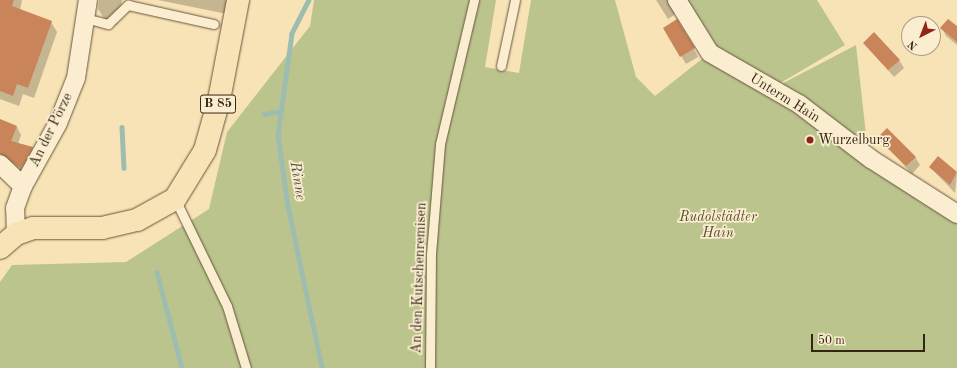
<!DOCTYPE html>
<meta charset="utf-8">
<style>
body{margin:0}
#map{position:relative;width:957px;height:368px;overflow:hidden;background:#f8e3b6;font-family:"Old Standard TT",serif}
div>[style]{position:absolute}
[style*='--x']{left:calc(var(--x)*1px);top:calc(var(--y)*1px);width:calc(var(--w)*1px);rotate:calc(var(--a)*1deg)}
.green>*{inset:0;background:#bcc48e}
.shadow>*{inset:0;background:#0003}
.stream>*{height:4.5px;margin:-2.25px;padding:0 2.25px;transform-origin:2.25px;border-radius:2.25px;background:#9dbeaf}
.building>*{inset:0;background:#c9845a}
.roads{filter:drop-shadow(0 0 1px #66553c) drop-shadow(0 0 1px #66553c)}
.service>*{height:9px;margin:-4.5px;padding:0 4.5px;transform-origin:4.5px;border-radius:4.5px;background:#faedd0}
.minor>*{height:18px;margin:-9px;padding:0 9px;transform-origin:9px;border-radius:9px;background:#faedd0}
.primary>*{height:22px;margin:-11px;padding:0 11px;transform-origin:11px;border-radius:11px;background:#f8e3b6}
.dots>*{width:11px;height:11px;translate:-50% -50%;box-sizing:border-box;border:2px solid #faedd0;border-radius:50%}
span{translate:-50% -50%;white-space:nowrap;text-align:center;line-height:1.15;-webkit-text-stroke:3.5px #faedd0;paint-order:stroke}
.shield-label span{padding:1px 3px;background:#faedd0;border:1px solid;border-radius:3px;-webkit-text-stroke-width:0}
.shield-label{font-size:13px;color:#352614;font-weight:700}
.street-label{font-size:14px;color:#352614}
.poi-label{font-size:14px;color:#352614}
.left{translate:0 -50%;text-align:left}
.park-label{font-size:14px;color:#574e32;font-style:italic}
.water-label{font-size:15px;color:#545442;font-style:italic}
.north{position:absolute;left:901px;top:16px;width:40px;height:40px;box-sizing:border-box;background:#faedd0;border:1px solid #ab9d85;border-radius:50%;rotate:222deg;font-size:11px;font-weight:700;line-height:16px;text-align:center;color:#352614}
.north::after{content:'';display:block;margin:auto;width:14px;height:18px;background:#8f2418;clip-path:polygon(50% 0,100% 100%,50% 72%,0 100%)}
.scale{position:absolute;left:811px;top:334px;width:114px;height:18px;box-sizing:border-box;border:2px solid #352614;border-top:0;padding-left:5px;font-size:12px;line-height:14px;white-space:nowrap;color:#352614;-webkit-text-stroke:3px #faedd0;paint-order:stroke}
</style>
<div id="map">
<div class="green">
<i style="clip-path:polygon(314px 0,496px 0,485px 67px,519px 73px,531px 0,615px 0,636px 77px,655px 96px,707px 55px,770px 90px,856px 45px,869px 161px,957px 217px,957px 368px,0 368px,0 282px,12px 265px,126px 262px,209px 209px,227px 132px,310px 26px)"></i>
<i style="clip-path:polygon(684px 0,817px 0,845px 45px,777px 85px,716px 52px)"></i>
</div>
<div class="shadow">
<i style="clip-path:polygon(0 0,22px 0,20px 10px,51px 22px,57px 32px,34px 98px,23px 94px,19px 106px,0 99px)"></i>
<i style="clip-path:polygon(99px 0,122px 0,117px 25px,107px 23px,98px 9px)"></i>
<i style="clip-path:polygon(158px 0,229px 0,227px 14px)"></i>
<i style="clip-path:polygon(656px 0,671px 0,676px 9px,674px 15px,668px 19px)"></i>
<i style="clip-path:polygon(664px 28px,694px 49px,698px 57px,686px 64px)"></i>
<i style="clip-path:polygon(942px 28px,957px 28px,957px 45px,946px 36px)"></i>
<i style="clip-path:polygon(864px 43px,899px 60px,904px 68px,894px 77px)"></i>
<i style="clip-path:polygon(0 120px,17px 127px,21px 135px,18px 144px,32px 148px,37px 156px,26px 175px,9px 162px,0 143px)"></i>
<i style="clip-path:polygon(879px 138px,915px 157px,920px 165px,912px 174px)"></i>
<i style="clip-path:polygon(938px 158px,957px 174px,955px 193px,930px 167px)"></i>
</div>
<div class="stream">
<i style="--x:309;--y:0;--w:38;--a:117"></i>
<i style="--x:292;--y:34;--w:102;--a:97.9"></i>
<i style="--x:278;--y:135;--w:72;--a:82"></i>
<i style="--x:288;--y:206;--w:166;--a:78.1"></i>
<i style="--x:264;--y:114;--w:17;--a:-10"></i>
<i style="--x:122;--y:127;--w:41;--a:87.2"></i>
<i style="--x:157;--y:272;--w:99;--a:75.4"></i>
</div>
<div class="building">
<i style="clip-path:polygon(0 0,14px 0,12px 6px,52px 21px,28px 88px,17px 84px,13px 96px,0 91px)"></i>
<i style="clip-path:polygon(677px 19px,695px 48px,680px 57px,663px 28px)"></i>
<i style="clip-path:polygon(948px 19px,957px 26px,957px 42px,940px 28px)"></i>
<i style="clip-path:polygon(874px 32px,900px 60px,888px 70px,863px 43px)"></i>
<i style="clip-path:polygon(0 119px,17px 126px,11px 141px,33px 147px,21px 168px,0 154px)"></i>
<i style="clip-path:polygon(887px 128px,916px 157px,906px 166px,877px 138px)"></i>
<i style="clip-path:polygon(938px 156px,957px 172px,950px 185px,929px 167px)"></i>
</div>
<div class="roads">
<div class="service">
<i style="--x:85;--y:18;--w:24;--a:15"></i>
<i style="--x:108;--y:24;--w:28;--a:-44"></i>
<i style="--x:128;--y:5;--w:88;--a:12.5"></i>
<i style="--x:501;--y:66;--w:67;--a:-78"></i>
<i style="--x:175;--y:199;--w:119;--a:64.1"></i>
<i style="--x:227;--y:306;--w:65;--a:73"></i>
<i style="--x:430;--y:368;--w:114;--a:-89.5"></i>
<i style="--x:431;--y:254;--w:110;--a:-85.3"></i>
<i style="--x:440;--y:144;--w:148;--a:-76.7"></i>
</div>
<div class="minor">
<i style="--x:677;--y:0;--w:62;--a:58.1"></i>
<i style="--x:710;--y:53;--w:103;--a:29.8"></i>
<i style="--x:799;--y:104;--w:91;--a:37.4"></i>
<i style="--x:871;--y:159;--w:102;--a:32.6"></i>
<i style="--x:0;--y:164;--w:32;--a:44"></i>
<i style="--x:16;--y:234;--w:26;--a:-92"></i>
<i style="--x:15;--y:208;--w:23;--a:-70"></i>
<i style="--x:23;--y:186;--w:72;--a:-60.9"></i>
<i style="--x:58;--y:123;--w:48;--a:-68.2"></i>
<i style="--x:76;--y:78;--w:79;--a:-81.3"></i>
</div>
<div class="primary">
<i style="--x:0;--y:248;--w:21;--a:-41"></i>
<i style="--x:16;--y:234;--w:18;--a:-19"></i>
<i style="--x:33;--y:228;--w:69;--a:0"></i>
<i style="--x:102;--y:228;--w:36;--a:-13"></i>
<i style="--x:137;--y:220;--w:43;--a:-28.9"></i>
<i style="--x:175;--y:199;--w:57;--a:-58.5"></i>
<i style="--x:205;--y:150;--w:52;--a:-74.4"></i>
<i style="--x:219;--y:100;--w:102;--a:-79.2"></i>
</div>
</div>
<div class="dots">
<i style="left:810px;top:140px;background:#8f2418"></i>
</div>
<div class="shield-label">
<span style="left:218px;top:104px">B 85</span>
</div>
<div class="street-label">
<span style="left:785px;top:98px;rotate:32deg">Unterm Hain</span>
<span style="left:51px;top:130px;rotate:-64deg">An der Pörze</span>
<span style="left:419px;top:278px;rotate:-88deg">An den Kutschenremisen</span>
</div>
<div class="poi-label">
<span class="left" style="left:818px;top:140px">Wurzelburg</span>
</div>
<div class="park-label">
<span style="left:718px;top:225px">Rudolstädter<br>Hain</span>
</div>
<div class="water-label">
<span style="left:297px;top:181px;rotate:81deg">Rinne</span>
</div>
<div class="north">N</div>
<div class="scale">50 m</div>
</div>
